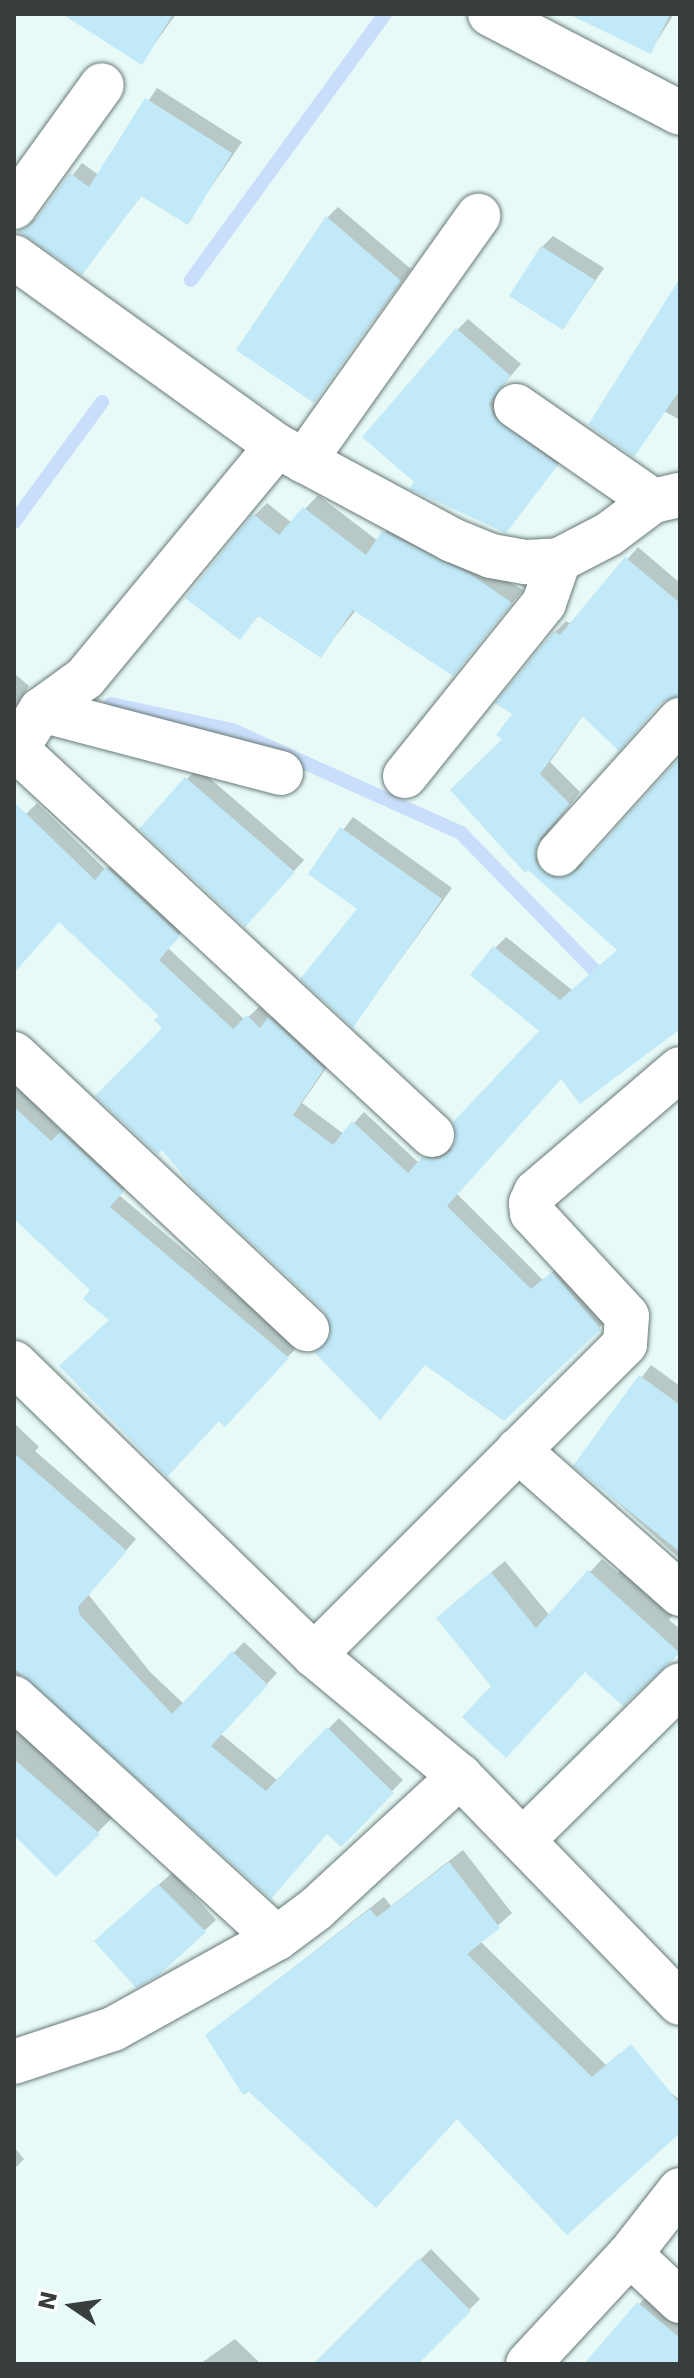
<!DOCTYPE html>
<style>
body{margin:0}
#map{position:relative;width:694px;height:2378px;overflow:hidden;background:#e7faf8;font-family:"DejaVu Sans",sans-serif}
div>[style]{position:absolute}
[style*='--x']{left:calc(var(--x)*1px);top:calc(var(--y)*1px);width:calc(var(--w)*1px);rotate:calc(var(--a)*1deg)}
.shadow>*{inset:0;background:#0003}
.stream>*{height:14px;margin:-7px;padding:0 7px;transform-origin:7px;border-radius:7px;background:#c9defa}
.building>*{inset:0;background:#c2e9f7}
.roads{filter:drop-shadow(0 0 2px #687977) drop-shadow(0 0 2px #687977)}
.street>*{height:44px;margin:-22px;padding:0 22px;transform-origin:22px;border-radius:22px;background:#fff}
span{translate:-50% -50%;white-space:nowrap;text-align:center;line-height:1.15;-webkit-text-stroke:7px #fff;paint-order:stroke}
.frame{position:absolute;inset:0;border:16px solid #373e3d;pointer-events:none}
.north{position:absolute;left:32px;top:2266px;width:80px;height:80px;-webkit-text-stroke:6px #fff;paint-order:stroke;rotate:283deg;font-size:22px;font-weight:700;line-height:32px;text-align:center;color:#373e3d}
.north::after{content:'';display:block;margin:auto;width:28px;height:36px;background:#373e3d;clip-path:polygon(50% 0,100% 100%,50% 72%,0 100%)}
</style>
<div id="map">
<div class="shadow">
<i style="clip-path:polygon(69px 14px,176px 14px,142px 62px)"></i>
<i style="clip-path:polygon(582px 14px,674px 14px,650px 52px)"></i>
<i style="clip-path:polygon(157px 88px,242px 142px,187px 222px,142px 195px,82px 273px,21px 231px,42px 214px,82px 163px,99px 175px)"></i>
<i style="clip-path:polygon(338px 207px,411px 269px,314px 400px,327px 218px)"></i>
<i style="clip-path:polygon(553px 236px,604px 268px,563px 328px,542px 247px)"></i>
<i style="clip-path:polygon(680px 288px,680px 420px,618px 385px)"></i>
<i style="clip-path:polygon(468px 319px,521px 364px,499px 390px,504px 406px,567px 453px,505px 531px,457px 330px)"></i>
<i style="clip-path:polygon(318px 495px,378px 541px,396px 519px,523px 590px,453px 673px,356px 610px,320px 656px,260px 614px,240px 637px,254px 516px,267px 503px,292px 523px)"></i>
<i style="clip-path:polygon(638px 547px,680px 583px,680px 695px,583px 715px,550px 762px,580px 792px,545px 837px,552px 861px,567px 868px,589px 861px,680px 760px,680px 1022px,562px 1076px,457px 1194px,543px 1280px,564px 1263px,611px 1316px,504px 1418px,426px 1363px,334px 1334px,326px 1310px,161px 1016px,59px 919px,14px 967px,14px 826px,37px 803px,106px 870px,119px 857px,190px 923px,168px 948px,245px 1020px,260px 1006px,271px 1018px,281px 1008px,334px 1057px,302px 1103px,344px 1134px,364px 1112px,419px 1163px,435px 1147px,451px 1149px,542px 1031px,495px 948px,506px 937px,572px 990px,619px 949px,528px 867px,505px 739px,555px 632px,566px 621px,571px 624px)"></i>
<i style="clip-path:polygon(14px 673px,29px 686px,14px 709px)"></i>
<i style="clip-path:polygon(198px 768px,304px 860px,256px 913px,187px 779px)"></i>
<i style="clip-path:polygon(353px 817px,452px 888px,353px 1025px,360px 909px,310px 873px)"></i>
<i style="clip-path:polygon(14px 1083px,63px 1132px,73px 1122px,133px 1179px,119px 1195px,298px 1346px,236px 1413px,111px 1320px,93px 1290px,14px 1201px)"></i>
<i style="clip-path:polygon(651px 1365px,680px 1386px,680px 1559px,576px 1465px)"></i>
<i style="clip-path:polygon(14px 1423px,39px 1447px,35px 1451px,136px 1539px,88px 1594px,150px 1672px,184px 1704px,244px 1642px,277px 1673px,221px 1734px,278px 1781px,339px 1718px,403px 1780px,341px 1844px,328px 1832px,32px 1678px,14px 1674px)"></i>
<i style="clip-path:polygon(602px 1559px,618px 1573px,631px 1560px,680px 1605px,669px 1620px,680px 1629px,680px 1650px,623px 1704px,586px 1670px,494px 1686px,451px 1606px,505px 1561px,550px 1616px)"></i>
<i style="clip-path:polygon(14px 1711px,119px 1811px,56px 1874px,14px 1821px)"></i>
<i style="clip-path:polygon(463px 1850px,512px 1913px,480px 1941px,606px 2065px,620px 2053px,680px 2100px,680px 2131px,457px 2117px,207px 2035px,384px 1897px,391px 1906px)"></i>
<i style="clip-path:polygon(173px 1872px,216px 1920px,158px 1973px,108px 1930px)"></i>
<i style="clip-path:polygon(14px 2147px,24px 2159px,14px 2169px)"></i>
<i style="clip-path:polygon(431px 2249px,480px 2299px,415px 2364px,384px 2364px,350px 2329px)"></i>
<i style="clip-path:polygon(650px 2292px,680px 2313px,680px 2364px,637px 2364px,610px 2337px)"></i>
<i style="clip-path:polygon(235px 2339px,261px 2364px,200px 2364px)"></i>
</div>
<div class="stream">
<i style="--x:191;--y:280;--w:329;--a:-53.9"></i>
<i style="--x:14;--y:522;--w:149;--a:-53.7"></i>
<i style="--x:111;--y:704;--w:124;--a:12.1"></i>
<i style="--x:232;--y:730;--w:251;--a:24.2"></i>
<i style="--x:461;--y:833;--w:209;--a:45.8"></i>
</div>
<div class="building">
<i style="clip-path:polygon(62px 14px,173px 14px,142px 65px)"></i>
<i style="clip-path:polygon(568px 14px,670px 14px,651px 54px)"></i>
<i style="clip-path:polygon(145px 98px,232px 153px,188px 225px,141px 196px,82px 275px,18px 231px,34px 222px,70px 173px,89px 187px)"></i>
<i style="clip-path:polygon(326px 216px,401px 281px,314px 403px,236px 350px)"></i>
<i style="clip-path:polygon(541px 246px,595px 280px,563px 330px,509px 296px)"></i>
<i style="clip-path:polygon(680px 278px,680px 390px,634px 457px,588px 425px)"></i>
<i style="clip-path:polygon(456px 328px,511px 376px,489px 403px,494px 417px,558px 465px,506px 533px,409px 489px,414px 482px,362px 437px)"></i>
<i style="clip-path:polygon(303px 507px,366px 555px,382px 531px,473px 576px,512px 603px,453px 676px,353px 610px,321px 658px,258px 616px,240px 640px,185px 598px,253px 514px,279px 535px)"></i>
<i style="clip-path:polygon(625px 557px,680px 603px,680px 696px,661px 703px,619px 751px,582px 716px,540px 774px,570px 804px,540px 838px,535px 861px,553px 878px,577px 871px,680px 757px,680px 1029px,580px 1104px,561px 1079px,447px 1206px,531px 1289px,552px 1272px,601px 1329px,504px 1421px,425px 1365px,380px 1420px,315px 1353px,331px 1334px,324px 1311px,193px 1188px,162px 1150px,158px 1155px,95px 1096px,162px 1028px,154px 1020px,159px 1016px,59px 922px,14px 973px,14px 802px,95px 880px,106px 867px,180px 936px,159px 960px,233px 1029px,247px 1015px,260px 1028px,268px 1017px,324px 1069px,293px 1115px,333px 1145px,352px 1121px,408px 1173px,422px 1157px,439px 1159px,451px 1151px,456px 1140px,453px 1122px,539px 1031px,470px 975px,493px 946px,560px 1000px,617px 950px,528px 870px,525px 873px,450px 790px,502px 739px,496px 735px,512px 714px,495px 703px,554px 631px,560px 635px)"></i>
<i style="clip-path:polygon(185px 777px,295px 872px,245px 927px,139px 829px)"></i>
<i style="clip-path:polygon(340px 827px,442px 899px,353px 1028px,300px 979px,357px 909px,308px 874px)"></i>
<i style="clip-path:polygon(14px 1107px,51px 1141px,60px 1132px,124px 1191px,110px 1207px,289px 1358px,225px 1427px,219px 1421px,167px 1477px,59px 1366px,109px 1320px,83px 1299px,90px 1290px,14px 1219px)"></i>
<i style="clip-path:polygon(639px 1375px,680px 1405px,680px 1552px,573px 1466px)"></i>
<i style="clip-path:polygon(14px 1453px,127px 1551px,78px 1607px,80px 1615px,172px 1714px,232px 1651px,268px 1685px,211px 1746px,266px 1791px,327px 1727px,394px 1793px,341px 1847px,327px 1834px,271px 1899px,14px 1668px)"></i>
<i style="clip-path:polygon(588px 1570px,680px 1653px,623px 1706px,585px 1672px,506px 1758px,462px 1717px,491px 1686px,436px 1618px,491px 1572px,536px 1628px)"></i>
<i style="clip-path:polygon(14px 1759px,100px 1834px,56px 1877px,14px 1835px)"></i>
<i style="clip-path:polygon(449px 1862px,500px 1928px,467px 1954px,592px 2077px,631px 2044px,680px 2104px,680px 2133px,567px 2235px,457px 2119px,376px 2208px,249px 2092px,243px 2095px,205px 2035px,370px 1909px,377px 1917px)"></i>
<i style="clip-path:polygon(158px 1884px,206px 1932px,159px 1975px,136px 1988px,94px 1941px)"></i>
<i style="clip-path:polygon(419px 2258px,471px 2311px,418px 2364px,313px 2364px)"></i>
<i style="clip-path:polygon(637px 2302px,680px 2338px,680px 2364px,584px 2364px)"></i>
</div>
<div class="roads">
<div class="street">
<i style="--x:490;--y:14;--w:214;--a:27.5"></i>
<i style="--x:14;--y:207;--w:150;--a:-54.2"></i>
<i style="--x:14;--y:257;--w:324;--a:35.7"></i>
<i style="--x:277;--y:446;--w:199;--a:28.2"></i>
<i style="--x:452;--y:540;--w:42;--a:22.3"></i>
<i style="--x:491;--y:556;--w:36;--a:10"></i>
<i style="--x:526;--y:562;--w:33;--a:-3"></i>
<i style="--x:559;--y:560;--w:56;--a:-27.5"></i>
<i style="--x:609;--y:534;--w:55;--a:-36.9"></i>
<i style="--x:653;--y:501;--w:28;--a:-13"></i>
<i style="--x:516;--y:406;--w:167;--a:34.7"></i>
<i style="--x:304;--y:461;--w:301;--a:-54.6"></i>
<i style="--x:41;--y:710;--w:248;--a:14.7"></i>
<i style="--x:17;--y:750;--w:566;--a:42.85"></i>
<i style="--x:14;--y:753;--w:51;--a:-57.9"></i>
<i style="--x:41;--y:710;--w:54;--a:-36"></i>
<i style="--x:85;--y:678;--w:301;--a:-50.4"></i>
<i style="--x:405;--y:776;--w:222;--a:-51.2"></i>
<i style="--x:544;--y:603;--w:46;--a:-70.8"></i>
<i style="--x:559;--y:854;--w:181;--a:-47.9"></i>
<i style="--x:14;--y:1054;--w:402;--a:43.2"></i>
<i style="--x:14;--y:1363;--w:419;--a:44.2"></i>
<i style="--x:314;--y:1655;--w:190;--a:39.7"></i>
<i style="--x:460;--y:1776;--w:316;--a:45.9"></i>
<i style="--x:518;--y:1450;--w:217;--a:41.6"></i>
<i style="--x:314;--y:1655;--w:440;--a:-45"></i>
<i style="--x:625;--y:1344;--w:28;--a:-86"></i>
<i style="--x:627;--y:1316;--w:140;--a:-132.7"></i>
<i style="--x:532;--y:1213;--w:10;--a:-96"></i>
<i style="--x:531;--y:1203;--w:12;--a:-66"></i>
<i style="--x:536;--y:1192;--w:189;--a:-40.5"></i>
<i style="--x:14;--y:1698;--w:356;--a:42.4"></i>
<i style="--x:524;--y:1839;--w:219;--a:-44.6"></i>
<i style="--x:14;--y:2062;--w:104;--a:-18.4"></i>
<i style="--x:113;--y:2029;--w:188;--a:-29"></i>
<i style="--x:277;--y:1938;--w:49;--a:-36.6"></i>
<i style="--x:316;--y:1909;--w:196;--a:-42.7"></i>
<i style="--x:630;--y:2254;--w:69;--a:43.2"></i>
<i style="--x:528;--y:2364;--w:150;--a:-47.2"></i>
<i style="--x:630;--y:2254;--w:81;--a:-52"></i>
</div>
</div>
<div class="frame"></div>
<div class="north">N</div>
</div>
